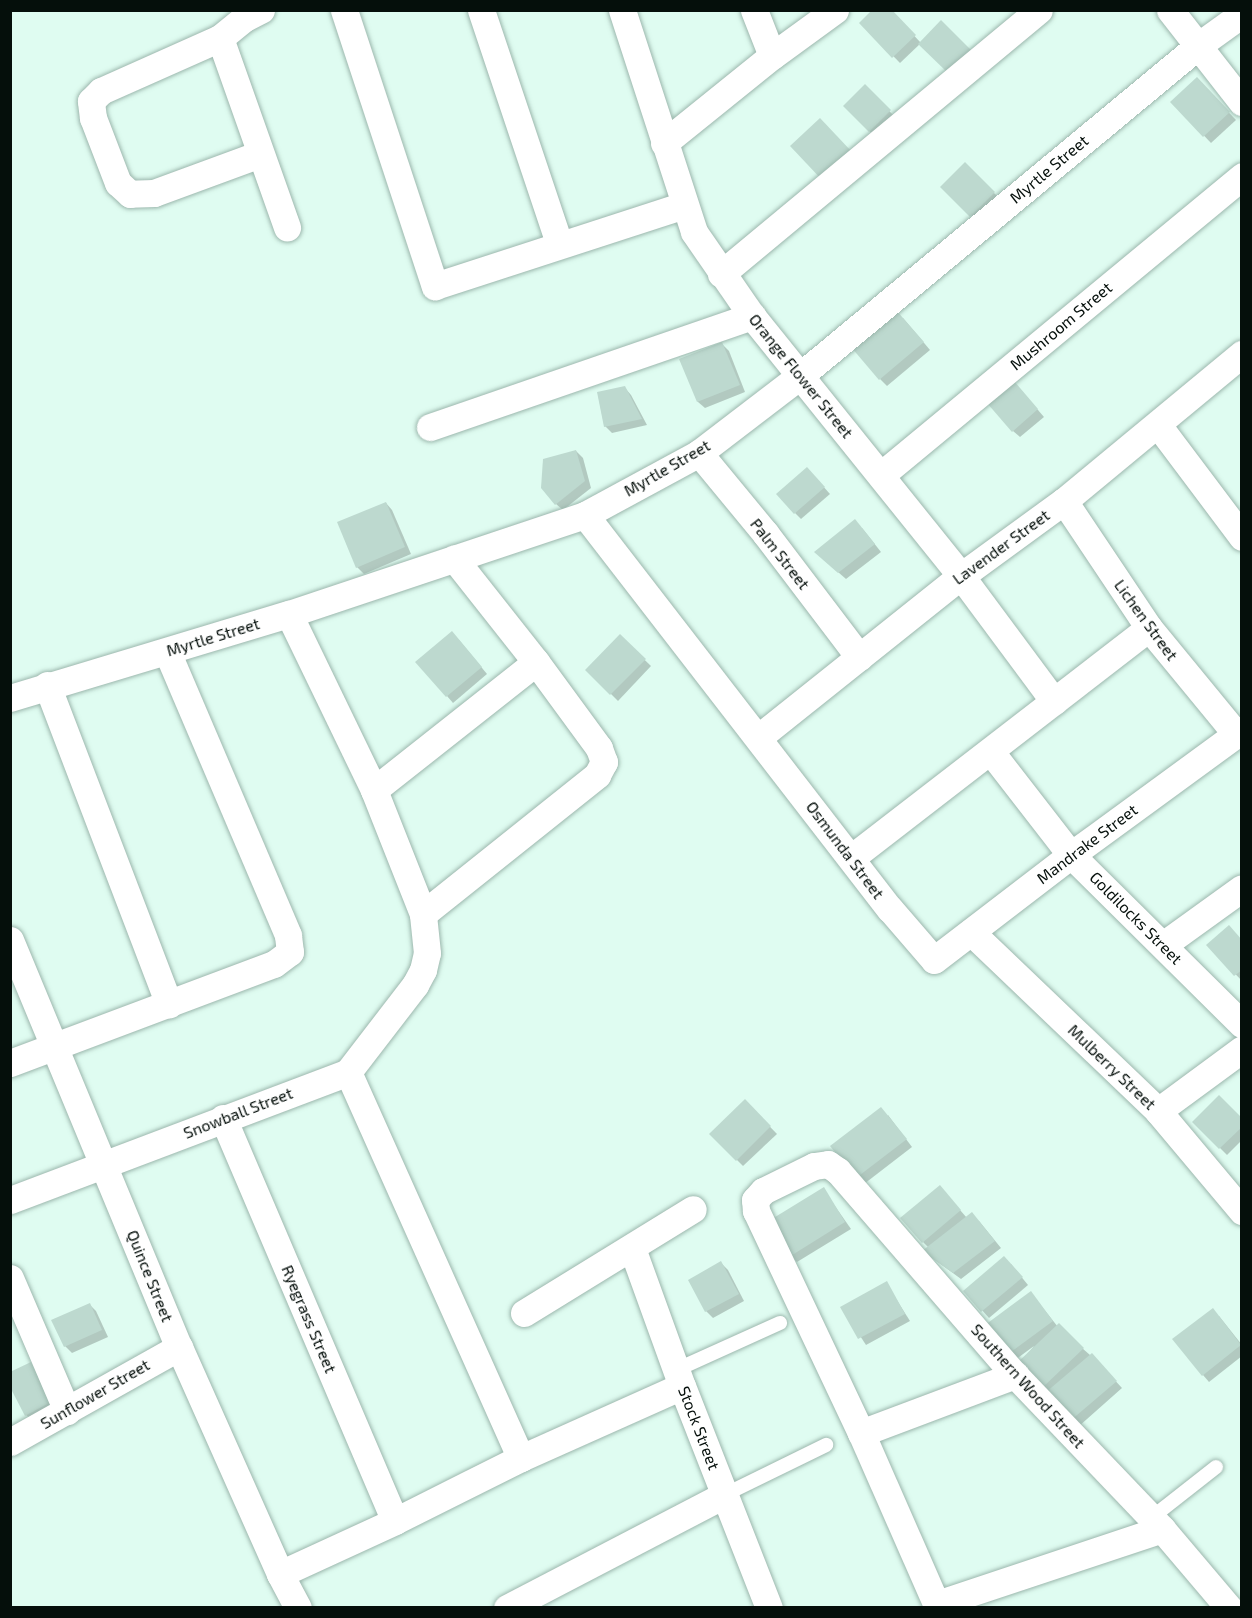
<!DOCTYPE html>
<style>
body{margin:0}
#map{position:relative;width:1252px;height:1618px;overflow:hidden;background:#dffcf1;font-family:"Exo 2",sans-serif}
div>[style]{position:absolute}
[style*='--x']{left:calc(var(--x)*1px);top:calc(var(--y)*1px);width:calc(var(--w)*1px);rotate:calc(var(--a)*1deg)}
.shadow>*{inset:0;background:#0003}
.building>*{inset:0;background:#bdd9cf}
.roads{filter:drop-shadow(0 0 2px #9cb7ad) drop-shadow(0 0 2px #9cb7ad)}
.service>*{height:14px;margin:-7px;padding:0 7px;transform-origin:7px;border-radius:7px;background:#fff}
.minor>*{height:27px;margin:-13.5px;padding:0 13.5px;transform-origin:13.5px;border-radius:13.5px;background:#fff}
span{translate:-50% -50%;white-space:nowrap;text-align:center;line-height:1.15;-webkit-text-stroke:5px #fff;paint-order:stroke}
.street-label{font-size:16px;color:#050f0b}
.frame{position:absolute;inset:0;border:12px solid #050f0b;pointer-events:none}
</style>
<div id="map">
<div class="shadow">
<i style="clip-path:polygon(890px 10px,921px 43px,900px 63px,861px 23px)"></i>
<i style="clip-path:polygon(1197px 79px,1236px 120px,1211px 143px,1172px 102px)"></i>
<i style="clip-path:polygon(865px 86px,896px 118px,876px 138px,845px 106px)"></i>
<i style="clip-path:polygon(965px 164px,1000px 199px,978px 222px,943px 187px)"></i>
<i style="clip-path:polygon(903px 318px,930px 350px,887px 386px,880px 379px)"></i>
<i style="clip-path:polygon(722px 344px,729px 351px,745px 392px,705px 408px,698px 402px,681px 360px)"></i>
<i style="clip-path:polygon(625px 388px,631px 395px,647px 425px,612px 433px,605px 426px)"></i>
<i style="clip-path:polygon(1020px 389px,1044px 417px,1020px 437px,1013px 431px)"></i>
<i style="clip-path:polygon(576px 451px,583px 458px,591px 488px,563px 510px,556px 504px)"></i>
<i style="clip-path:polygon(813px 475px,830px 494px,801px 519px,795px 513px)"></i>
<i style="clip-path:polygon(386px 503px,392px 510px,411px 554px,364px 574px,357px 567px)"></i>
<i style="clip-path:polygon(862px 528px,881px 552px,846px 579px,823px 559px)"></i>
<i style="clip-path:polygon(620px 636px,651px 666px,618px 701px,587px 670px)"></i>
<i style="clip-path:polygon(459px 640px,487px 674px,453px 703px,447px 696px)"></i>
<i style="clip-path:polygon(1242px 941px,1242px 981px,1208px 945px)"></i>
<i style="clip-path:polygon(745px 1101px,777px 1134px,743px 1166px,711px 1134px)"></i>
<i style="clip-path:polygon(888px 1115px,912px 1147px,864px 1184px,857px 1177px)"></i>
<i style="clip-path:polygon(1242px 1120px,1242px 1140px,1227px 1155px,1194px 1122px)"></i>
<i style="clip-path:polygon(823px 1189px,851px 1229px,797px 1262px,790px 1256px)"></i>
<i style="clip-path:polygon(946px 1194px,967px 1218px,979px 1221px,1001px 1248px,961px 1279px,931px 1257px,929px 1248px,923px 1242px)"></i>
<i style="clip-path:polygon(721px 1263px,728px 1270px,744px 1301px,713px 1318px,706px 1311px)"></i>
<i style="clip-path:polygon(1011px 1264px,1028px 1285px,989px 1318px,965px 1291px)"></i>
<i style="clip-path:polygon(886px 1283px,910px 1321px,866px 1345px,842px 1308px)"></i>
<i style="clip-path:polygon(1031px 1293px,1058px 1327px,1098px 1362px,1122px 1388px,1078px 1427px,1020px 1363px,1034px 1346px,1015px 1360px,1008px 1354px)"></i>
<i style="clip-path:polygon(90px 1305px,96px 1311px,108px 1337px,72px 1353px,65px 1346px)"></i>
<i style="clip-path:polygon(1219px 1316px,1242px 1345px,1242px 1356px,1209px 1382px,1203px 1375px)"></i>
<i style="clip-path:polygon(30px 1364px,57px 1409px,33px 1421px,26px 1415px)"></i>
</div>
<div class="building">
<i style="clip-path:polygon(872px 10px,892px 10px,916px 35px,892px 58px,859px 23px)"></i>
<i style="clip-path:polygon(941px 20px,971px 50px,948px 73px,918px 44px)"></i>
<i style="clip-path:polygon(1197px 77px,1230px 112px,1203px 137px,1170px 102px)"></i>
<i style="clip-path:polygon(865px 84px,891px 110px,869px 132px,843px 106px)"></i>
<i style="clip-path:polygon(820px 118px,853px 153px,823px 181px,790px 146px)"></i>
<i style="clip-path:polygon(965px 162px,995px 192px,970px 217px,940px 187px)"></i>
<i style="clip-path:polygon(896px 310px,924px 342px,879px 380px,851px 347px)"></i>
<i style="clip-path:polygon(722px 342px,740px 385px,697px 402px,679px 359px)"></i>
<i style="clip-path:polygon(1014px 381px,1038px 409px,1012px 432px,987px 403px)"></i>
<i style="clip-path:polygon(625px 386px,642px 419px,604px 427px,597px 392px)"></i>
<i style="clip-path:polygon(576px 450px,585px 481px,555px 505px,541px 488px,543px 459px)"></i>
<i style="clip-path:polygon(807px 467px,825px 487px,794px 514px,776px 494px)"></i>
<i style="clip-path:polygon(386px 502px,405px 547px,356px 568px,337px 522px)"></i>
<i style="clip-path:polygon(855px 519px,875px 544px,838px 573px,814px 552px)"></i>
<i style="clip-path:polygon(452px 631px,482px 667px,446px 697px,415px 662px)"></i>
<i style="clip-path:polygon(620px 634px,646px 659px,610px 695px,585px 670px)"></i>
<i style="clip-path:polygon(1229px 925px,1242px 940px,1242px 970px,1234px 976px,1206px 945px)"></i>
<i style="clip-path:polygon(1219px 1095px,1242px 1118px,1242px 1127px,1219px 1149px,1192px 1122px)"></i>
<i style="clip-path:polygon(745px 1099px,771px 1126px,736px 1161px,709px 1134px)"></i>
<i style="clip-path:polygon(881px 1107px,907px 1139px,856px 1178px,830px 1146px)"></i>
<i style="clip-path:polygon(940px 1185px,961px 1210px,922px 1243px,900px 1218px)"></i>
<i style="clip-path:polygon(824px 1187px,845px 1222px,789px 1257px,767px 1222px)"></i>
<i style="clip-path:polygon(972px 1212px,995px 1241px,953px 1273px,922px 1251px)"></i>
<i style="clip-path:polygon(1004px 1256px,1023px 1277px,981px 1312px,963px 1291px)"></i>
<i style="clip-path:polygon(721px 1261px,739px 1294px,705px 1312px,688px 1280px)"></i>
<i style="clip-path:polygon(887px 1281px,905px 1314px,858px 1339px,840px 1307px)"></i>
<i style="clip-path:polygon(1031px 1291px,1053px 1321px,1007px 1355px,985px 1325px)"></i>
<i style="clip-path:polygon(90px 1303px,102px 1330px,64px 1347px,51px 1320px)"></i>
<i style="clip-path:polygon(1213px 1308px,1241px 1345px,1202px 1376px,1172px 1339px)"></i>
<i style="clip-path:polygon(1059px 1323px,1084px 1348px,1042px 1388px,1018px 1362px)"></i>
<i style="clip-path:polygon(1092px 1353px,1117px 1381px,1070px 1421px,1045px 1393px)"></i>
<i style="clip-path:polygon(31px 1362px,51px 1402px,25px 1416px,10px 1387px,10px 1372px)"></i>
</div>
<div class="roads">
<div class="service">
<i style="--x:678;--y:1369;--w:112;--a:-24.3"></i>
<i style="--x:724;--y:1495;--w:114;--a:-26.1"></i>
<i style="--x:1150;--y:1519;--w:84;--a:-38.2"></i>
</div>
<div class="minor">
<i style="--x:344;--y:10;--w:291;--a:71.8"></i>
<i style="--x:435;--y:286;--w:262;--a:-18"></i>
<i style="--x:481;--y:10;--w:246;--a:71.5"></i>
<i style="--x:622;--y:10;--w:233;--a:72"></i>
<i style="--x:694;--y:232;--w:102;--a:55.4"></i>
<i style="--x:752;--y:316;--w:334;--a:51.2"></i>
<i style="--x:961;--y:576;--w:156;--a:53.4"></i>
<i style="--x:754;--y:10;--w:49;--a:68.6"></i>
<i style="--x:1170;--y:10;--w:117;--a:52"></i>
<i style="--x:220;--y:38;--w:201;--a:70.5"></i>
<i style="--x:664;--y:143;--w:139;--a:-38.9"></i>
<i style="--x:772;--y:56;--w:78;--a:-36.1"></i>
<i style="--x:260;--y:154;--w:113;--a:159.8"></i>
<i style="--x:154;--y:193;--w:24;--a:178"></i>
<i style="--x:130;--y:194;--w:16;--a:-137"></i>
<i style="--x:118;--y:183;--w:70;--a:-111"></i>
<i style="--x:93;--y:118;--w:17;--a:-97"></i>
<i style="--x:91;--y:101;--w:14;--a:-45"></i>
<i style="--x:101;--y:91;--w:130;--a:-24"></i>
<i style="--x:220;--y:38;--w:32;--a:-39"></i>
<i style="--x:245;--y:18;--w:18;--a:-27"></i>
<i style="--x:721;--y:274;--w:413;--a:-39.7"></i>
<i style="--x:1158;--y:425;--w:140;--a:53.1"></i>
<i style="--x:430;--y:427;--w:341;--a:-19"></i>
<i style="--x:699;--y:453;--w:104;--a:50.5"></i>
<i style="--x:765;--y:533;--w:156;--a:52.8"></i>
<i style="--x:881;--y:475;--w:469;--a:-39.6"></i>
<i style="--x:1064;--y:501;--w:153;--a:56.2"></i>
<i style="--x:1149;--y:628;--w:137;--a:50.6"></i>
<i style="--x:585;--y:515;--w:498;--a:52.3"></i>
<i style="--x:890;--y:909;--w:67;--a:49.2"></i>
<i style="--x:934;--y:960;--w:173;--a:-37.5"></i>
<i style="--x:1071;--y:855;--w:212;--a:-36.2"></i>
<i style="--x:47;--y:685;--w:342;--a:69.1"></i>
<i style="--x:10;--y:698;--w:291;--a:-16.8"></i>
<i style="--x:289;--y:614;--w:312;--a:-18.5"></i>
<i style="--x:585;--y:515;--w:130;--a:-28.5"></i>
<i style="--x:699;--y:453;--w:128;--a:-37.4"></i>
<i style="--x:801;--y:375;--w:517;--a:-39.66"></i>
<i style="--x:1199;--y:45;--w:53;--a:-35.8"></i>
<i style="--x:759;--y:737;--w:258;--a:-38.6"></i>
<i style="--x:961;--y:576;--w:127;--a:-36.1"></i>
<i style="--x:1064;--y:501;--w:231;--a:-39.6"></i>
<i style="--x:991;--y:752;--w:130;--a:52.2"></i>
<i style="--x:1071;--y:855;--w:240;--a:44.7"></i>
<i style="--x:374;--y:790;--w:206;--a:-38.3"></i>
<i style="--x:851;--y:858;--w:376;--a:-37.7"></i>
<i style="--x:423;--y:914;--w:223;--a:-38.6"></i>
<i style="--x:597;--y:775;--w:15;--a:-62"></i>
<i style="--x:604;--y:762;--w:15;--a:-110"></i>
<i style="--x:599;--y:748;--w:107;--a:-126.2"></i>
<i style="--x:536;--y:662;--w:132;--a:-128.3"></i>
<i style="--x:971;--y:932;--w:259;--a:43.7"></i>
<i style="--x:1158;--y:1111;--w:131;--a:50"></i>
<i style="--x:10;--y:940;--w:441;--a:67.5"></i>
<i style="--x:179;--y:1347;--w:248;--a:66"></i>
<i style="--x:280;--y:1574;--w:38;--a:62"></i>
<i style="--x:1163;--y:945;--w:97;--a:-35.8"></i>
<i style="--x:10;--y:1063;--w:282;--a:-20.6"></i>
<i style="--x:274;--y:964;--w:20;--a:-37"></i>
<i style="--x:290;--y:952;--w:17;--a:-97"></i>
<i style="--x:288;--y:935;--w:308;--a:-113.1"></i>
<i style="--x:348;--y:1072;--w:423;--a:65.9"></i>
<i style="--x:1158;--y:1111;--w:104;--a:-36.4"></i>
<i style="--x:223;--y:1118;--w:438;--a:66.9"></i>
<i style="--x:10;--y:1200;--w:361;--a:-20.7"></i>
<i style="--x:348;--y:1072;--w:110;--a:-52.4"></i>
<i style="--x:415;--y:985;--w:17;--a:-62"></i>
<i style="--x:423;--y:970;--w:17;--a:-77"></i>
<i style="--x:427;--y:953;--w:39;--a:-96"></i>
<i style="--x:423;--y:914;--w:133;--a:-111.6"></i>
<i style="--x:374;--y:790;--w:195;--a:-115.8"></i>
<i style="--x:632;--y:1248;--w:147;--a:70.1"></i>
<i style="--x:682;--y:1386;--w:238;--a:68.6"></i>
<i style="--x:10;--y:1278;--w:145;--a:66.8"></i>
<i style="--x:524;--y:1313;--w:198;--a:-31.6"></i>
<i style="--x:861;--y:1433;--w:165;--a:-20.6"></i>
<i style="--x:10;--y:1442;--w:194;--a:-29.3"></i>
<i style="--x:280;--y:1574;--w:127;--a:-24.7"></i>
<i style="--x:395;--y:1521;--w:141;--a:-26.6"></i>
<i style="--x:521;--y:1458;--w:176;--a:-24.1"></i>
<i style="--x:937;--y:1604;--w:237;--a:-18.4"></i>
<i style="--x:507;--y:1608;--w:245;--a:-27.5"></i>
<i style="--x:938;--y:1608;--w:191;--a:-113.7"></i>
<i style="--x:861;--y:1433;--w:246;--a:-115.3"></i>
<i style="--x:756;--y:1211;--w:11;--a:-95"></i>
<i style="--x:755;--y:1200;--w:12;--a:-48"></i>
<i style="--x:763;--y:1191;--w:57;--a:-26.1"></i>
<i style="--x:814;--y:1166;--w:14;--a:-8"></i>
<i style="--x:828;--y:1164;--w:12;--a:35"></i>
<i style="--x:838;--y:1171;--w:270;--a:49.1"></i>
<i style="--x:1015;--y:1375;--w:213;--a:46.3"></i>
<i style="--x:1162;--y:1529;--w:104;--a:49.7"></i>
</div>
</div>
<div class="street-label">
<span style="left:1049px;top:169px;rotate:-40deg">Myrtle Street</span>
<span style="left:1061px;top:326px;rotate:-40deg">Mushroom Street</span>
<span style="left:801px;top:376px;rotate:51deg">Orange Flower Street</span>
<span style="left:667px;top:468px;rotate:-30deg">Myrtle Street</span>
<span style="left:1001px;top:547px;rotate:-36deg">Lavender Street</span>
<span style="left:780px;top:554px;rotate:52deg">Palm Street</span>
<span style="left:1146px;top:620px;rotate:54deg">Lichen Street</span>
<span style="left:213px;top:637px;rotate:-17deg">Myrtle Street</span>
<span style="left:1087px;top:844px;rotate:-37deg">Mandrake Street</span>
<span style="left:845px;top:850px;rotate:53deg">Osmunda Street</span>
<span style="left:1136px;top:918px;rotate:45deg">Goldilocks Street</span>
<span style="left:1112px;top:1067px;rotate:44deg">Mulberry Street</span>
<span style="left:238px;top:1113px;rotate:-21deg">Snowball Street</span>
<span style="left:150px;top:1276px;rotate:68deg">Quince Street</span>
<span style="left:309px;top:1319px;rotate:67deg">Ryegrass Street</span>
<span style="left:1028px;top:1386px;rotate:48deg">Southern Wood Street</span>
<span style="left:95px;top:1394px;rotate:-30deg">Sunflower Street</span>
<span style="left:699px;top:1428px;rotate:69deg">Stock Street</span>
</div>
<div class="frame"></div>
</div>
